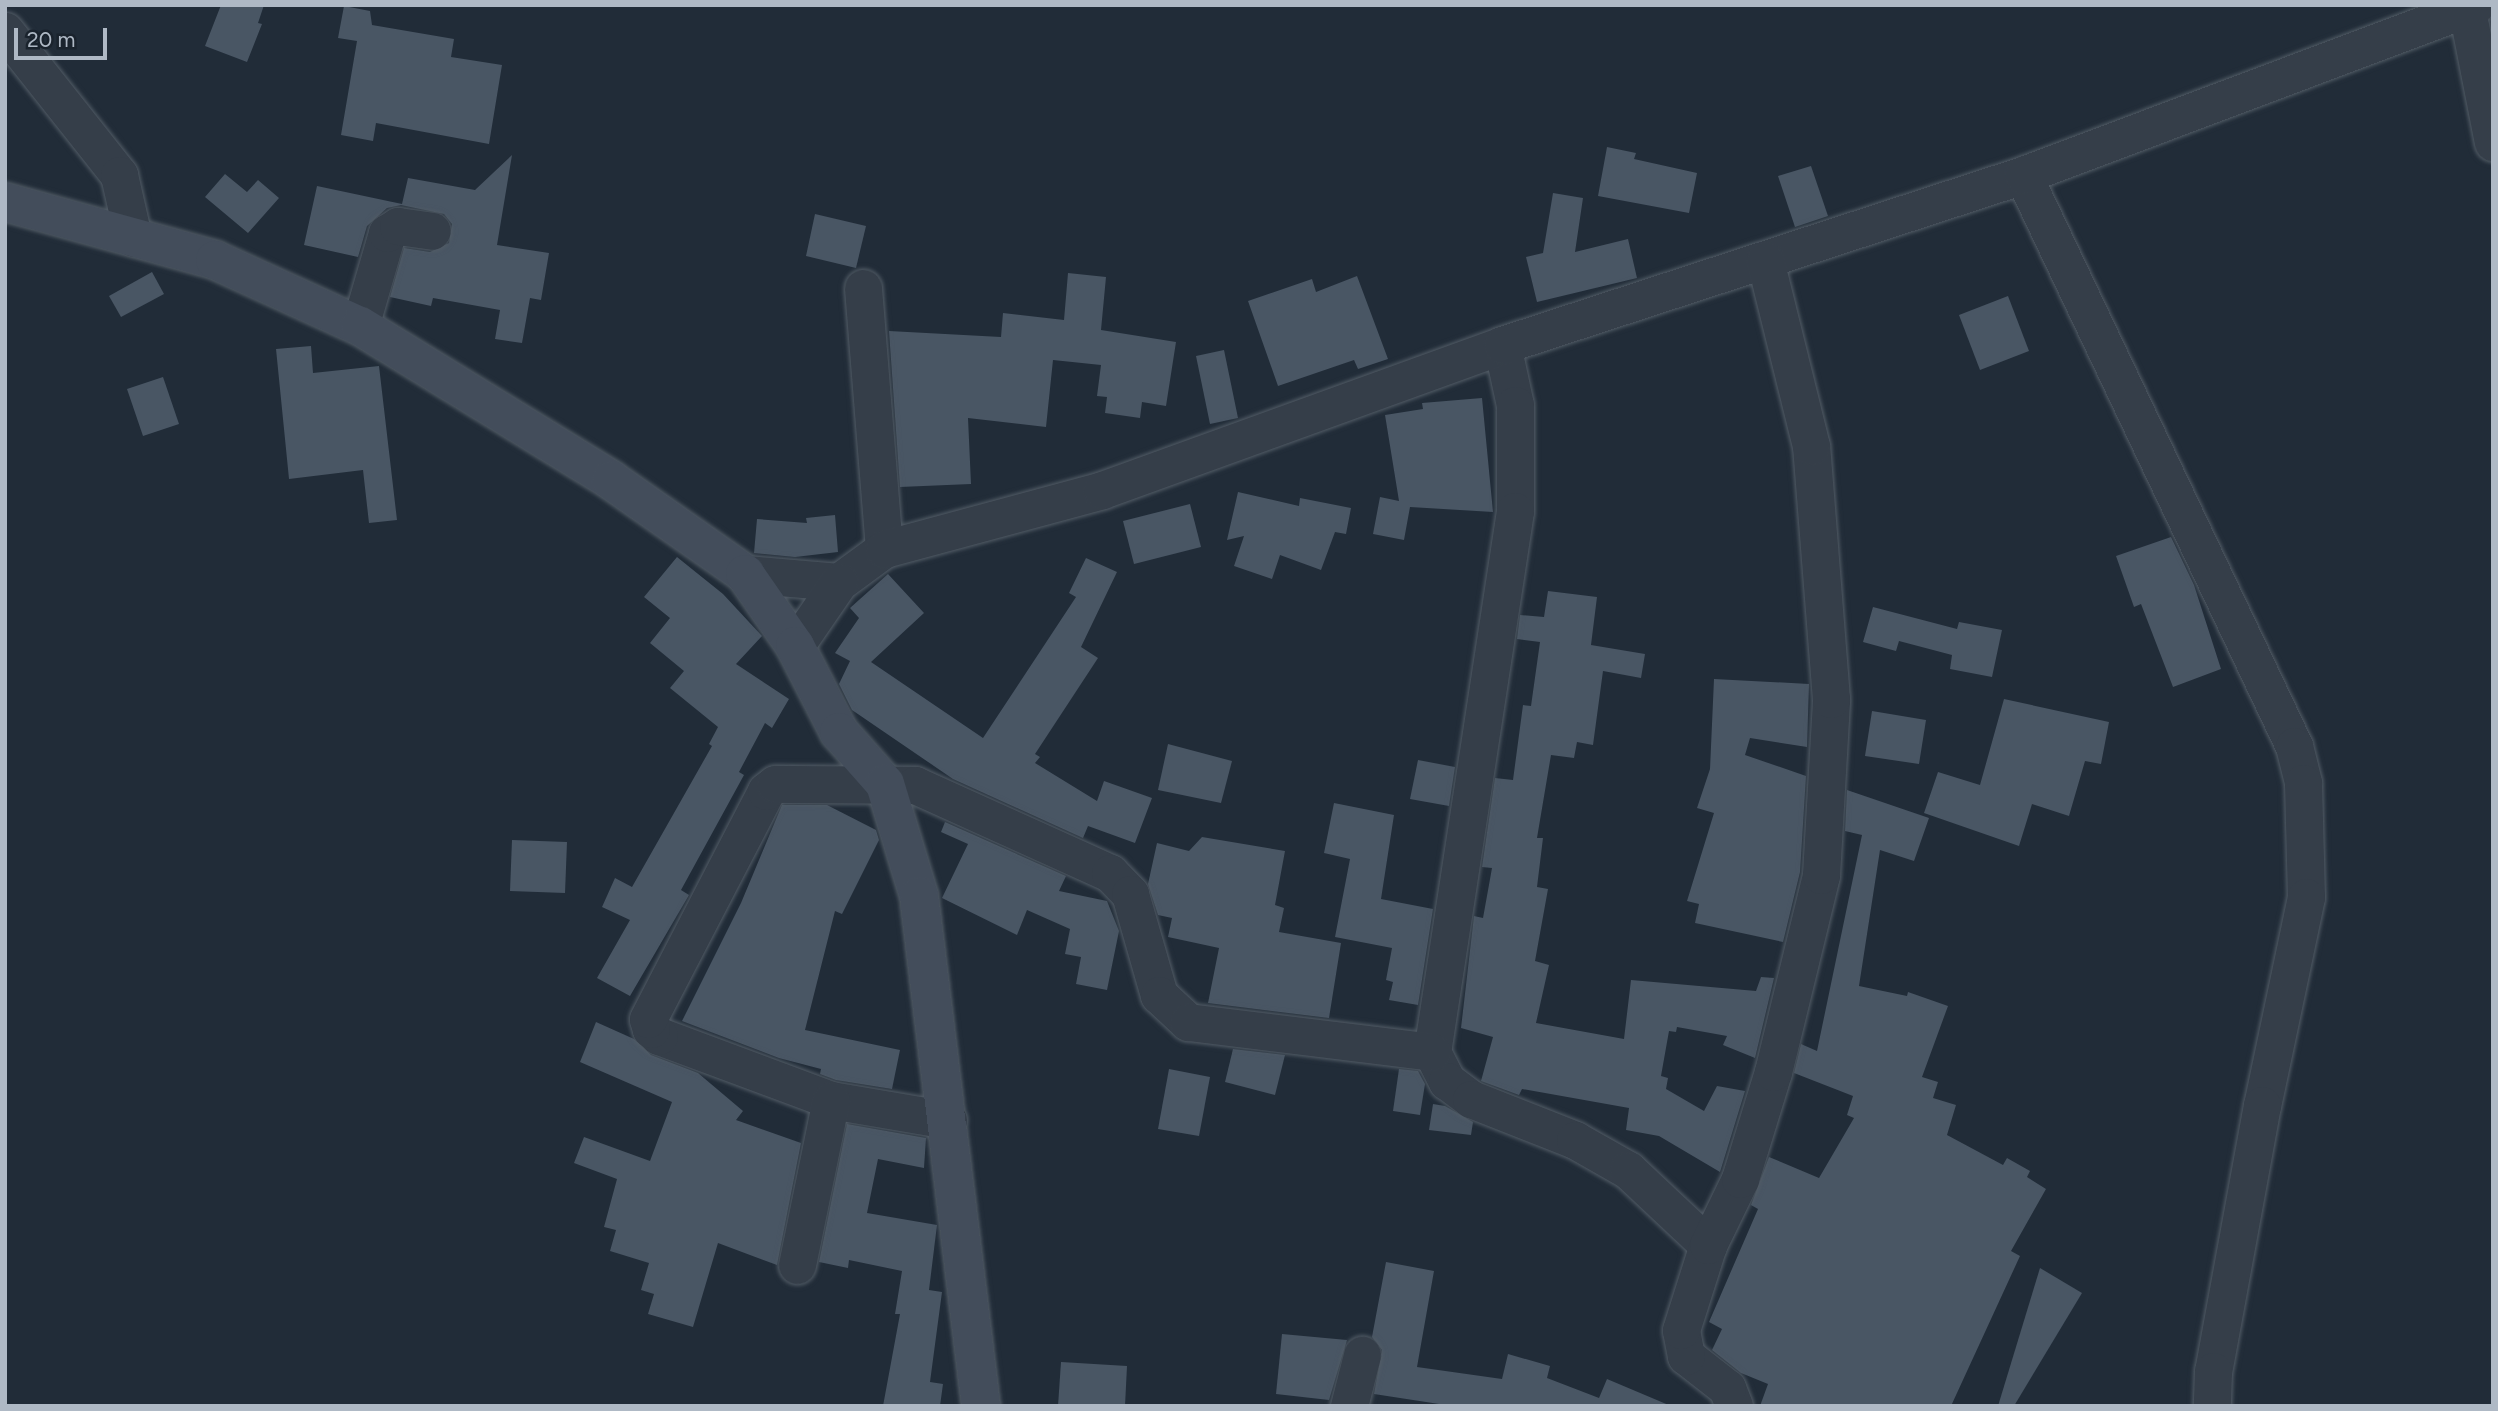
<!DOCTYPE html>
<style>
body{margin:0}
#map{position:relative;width:2498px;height:1411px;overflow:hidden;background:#212c38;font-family:Figtree,sans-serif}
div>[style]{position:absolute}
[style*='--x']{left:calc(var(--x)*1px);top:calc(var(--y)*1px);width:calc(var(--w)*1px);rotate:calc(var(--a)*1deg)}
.building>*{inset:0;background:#495664}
.roads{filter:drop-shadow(0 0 2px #525c66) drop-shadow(0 0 2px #525c66)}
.street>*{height:37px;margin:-18.5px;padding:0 18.5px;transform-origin:18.5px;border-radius:18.5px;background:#353e49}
.secondary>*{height:38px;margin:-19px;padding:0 19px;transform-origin:19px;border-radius:19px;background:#434d5b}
span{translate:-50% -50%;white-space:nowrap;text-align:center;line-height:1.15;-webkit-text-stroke:5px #1a232d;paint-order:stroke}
.frame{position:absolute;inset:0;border:7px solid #afb9c5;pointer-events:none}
.scale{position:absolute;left:14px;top:28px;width:93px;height:32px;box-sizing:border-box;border:4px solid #afb9c5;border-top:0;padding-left:9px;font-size:21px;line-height:24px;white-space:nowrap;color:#afb9c5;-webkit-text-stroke:5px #1a232d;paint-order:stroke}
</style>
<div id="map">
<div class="building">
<i style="clip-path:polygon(221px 5px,264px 5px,258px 23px,262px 24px,247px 62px,205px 46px)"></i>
<i style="clip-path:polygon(344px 6px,370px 11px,372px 25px,454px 39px,451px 57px,502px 65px,489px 144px,376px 123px,373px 141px,341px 135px,357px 41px,338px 38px)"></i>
<i style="clip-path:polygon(1607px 147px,1636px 153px,1634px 159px,1697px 173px,1689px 213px,1598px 196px)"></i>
<i style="clip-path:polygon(512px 155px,497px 245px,549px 253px,541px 300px,530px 298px,522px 343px,495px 339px,500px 310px,433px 298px,431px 306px,390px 297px,404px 248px,430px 252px,449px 243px,452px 224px,444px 214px,401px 205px,387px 208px,367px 226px,358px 257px,304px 245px,317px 186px,402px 204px,408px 178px,475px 190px)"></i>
<i style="clip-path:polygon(1811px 166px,1828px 216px,1795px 227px,1778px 176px)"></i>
<i style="clip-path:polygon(225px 174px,247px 192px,258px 180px,279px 198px,248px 233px,205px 197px)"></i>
<i style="clip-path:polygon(1553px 193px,1583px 198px,1575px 252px,1628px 239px,1637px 278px,1537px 302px,1526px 257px,1543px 253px)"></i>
<i style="clip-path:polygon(815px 214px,866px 226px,856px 268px,806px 256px)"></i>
<i style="clip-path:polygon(152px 272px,164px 294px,121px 317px,109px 296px)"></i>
<i style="clip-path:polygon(1068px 273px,1106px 277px,1101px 330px,1176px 342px,1166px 406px,1142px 402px,1140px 418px,1105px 413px,1107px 397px,1097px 396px,1101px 365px,1053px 360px,1046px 427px,968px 418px,971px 484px,900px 487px,889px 331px,1001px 337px,1003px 313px,1064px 320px)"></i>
<i style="clip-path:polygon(1357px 276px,1388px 359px,1358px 369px,1354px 360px,1278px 386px,1248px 301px,1312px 279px,1316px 292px)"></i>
<i style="clip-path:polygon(2008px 296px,2029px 351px,1980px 370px,1959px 315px)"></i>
<i style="clip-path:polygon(311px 346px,313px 373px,379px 366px,397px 520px,369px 523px,363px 470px,289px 479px,276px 349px)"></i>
<i style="clip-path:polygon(1224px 350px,1238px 418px,1210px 424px,1196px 356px)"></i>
<i style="clip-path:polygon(163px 377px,179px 424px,143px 436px,127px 389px)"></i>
<i style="clip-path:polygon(1482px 398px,1493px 512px,1410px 507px,1404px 540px,1373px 534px,1380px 497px,1399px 501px,1385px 415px,1423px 409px,1422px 403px)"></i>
<i style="clip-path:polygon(1238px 492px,1299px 506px,1300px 498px,1351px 508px,1346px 534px,1335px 532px,1321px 570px,1280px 555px,1272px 579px,1234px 566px,1244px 536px,1227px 540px)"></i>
<i style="clip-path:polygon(1190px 504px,1201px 547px,1134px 564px,1123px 521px)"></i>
<i style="clip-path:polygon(835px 515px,838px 552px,795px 557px,754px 553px,757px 519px,807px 523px,806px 518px)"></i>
<i style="clip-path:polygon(2171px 537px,2194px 585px,2221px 669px,2173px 687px,2141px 604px,2134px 607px,2116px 556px)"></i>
<i style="clip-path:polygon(677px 557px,723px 594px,762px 636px,736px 664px,789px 699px,772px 728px,765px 723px,739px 772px,744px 775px,681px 890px,689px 895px,630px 996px,597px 978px,630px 920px,602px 907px,615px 878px,632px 887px,712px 746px,709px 744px,718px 727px,670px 688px,684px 671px,650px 643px,670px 618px,644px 597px)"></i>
<i style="clip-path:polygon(1086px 558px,1117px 572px,1081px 647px,1098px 658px,1035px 754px,1040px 757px,1035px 763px,1097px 801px,1104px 781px,1152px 798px,1135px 843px,1088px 826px,1083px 838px,953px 779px,852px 710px,839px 684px,850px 661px,835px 653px,859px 618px,850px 608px,888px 574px,924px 613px,871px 662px,983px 738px,1076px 597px,1069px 593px)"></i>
<i style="clip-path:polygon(1548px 591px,1597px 597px,1591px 645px,1645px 654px,1641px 678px,1603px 671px,1593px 745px,1577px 742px,1574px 758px,1551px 755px,1537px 838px,1543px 838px,1537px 887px,1548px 889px,1535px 961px,1549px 965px,1536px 1023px,1624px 1039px,1631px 980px,1756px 991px,1761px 977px,1774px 978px,1755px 1058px,1723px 1045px,1727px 1036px,1677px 1027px,1676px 1032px,1669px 1031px,1661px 1076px,1668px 1078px,1666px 1089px,1704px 1111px,1717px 1086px,1745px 1091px,1720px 1172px,1659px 1136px,1626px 1130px,1629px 1108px,1522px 1089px,1519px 1095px,1481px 1081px,1493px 1037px,1461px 1028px,1474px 916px,1483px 918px,1492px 868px,1482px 867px,1495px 778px,1513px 780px,1523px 705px,1531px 706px,1540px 642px,1517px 639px,1520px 615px,1544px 617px)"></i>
<i style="clip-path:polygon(1873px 607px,1957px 629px,1959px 622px,2002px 630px,1992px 677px,1950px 669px,1952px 655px,1899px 641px,1896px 651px,1863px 642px)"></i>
<i style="clip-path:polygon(1714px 679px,1809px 684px,1807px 747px,1750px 738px,1745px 755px,1806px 776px,1800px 872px,1783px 942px,1695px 923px,1699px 904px,1687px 901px,1714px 813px,1697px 808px,1710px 769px)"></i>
<i style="clip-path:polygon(2004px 699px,2109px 722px,2101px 764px,2085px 761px,2069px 816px,2032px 804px,2019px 846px,1924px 813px,1938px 772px,1980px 785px)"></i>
<i style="clip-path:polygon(1872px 711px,1926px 720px,1919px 764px,1865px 756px)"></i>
<i style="clip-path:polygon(1168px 744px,1232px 761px,1221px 803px,1158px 790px)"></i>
<i style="clip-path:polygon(1418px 760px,1455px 767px,1449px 806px,1410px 799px)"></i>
<i style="clip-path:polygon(1847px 790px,1929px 818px,1914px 861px,1880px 850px,1859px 986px,1907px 996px,1908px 992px,1948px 1006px,1922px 1077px,1938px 1082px,1933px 1098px,1956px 1105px,1947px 1135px,2003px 1165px,2007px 1158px,2030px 1171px,2027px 1177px,2046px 1189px,2011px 1251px,2020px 1256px,1951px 1406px,1760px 1406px,1768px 1384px,1741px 1373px,1712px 1350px,1722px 1329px,1709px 1322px,1758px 1209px,1751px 1205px,1769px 1157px,1819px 1178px,1854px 1118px,1847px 1115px,1853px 1096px,1794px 1073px,1801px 1044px,1817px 1051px,1862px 835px,1845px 831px)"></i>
<i style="clip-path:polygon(1334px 803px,1394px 815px,1381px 899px,1433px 909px,1418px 1005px,1389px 1000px,1393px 982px,1386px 980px,1392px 948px,1335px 937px,1350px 859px,1324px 853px)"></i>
<i style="clip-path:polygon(782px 805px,827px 805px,876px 830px,879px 840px,842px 914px,835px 911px,805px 1030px,900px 1050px,892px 1089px,836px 1080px,820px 1074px,821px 1069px,779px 1058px,682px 1021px,741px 903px)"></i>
<i style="clip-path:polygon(945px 822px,1066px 876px,1059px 891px,1107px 901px,1119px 931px,1107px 990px,1076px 984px,1081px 957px,1065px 954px,1070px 929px,1027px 910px,1017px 935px,942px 898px,968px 844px,941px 832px)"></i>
<i style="clip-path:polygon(1202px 837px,1285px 851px,1275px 905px,1284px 908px,1279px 932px,1341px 943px,1329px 1018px,1208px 1003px,1219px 948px,1168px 937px,1172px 918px,1158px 915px,1148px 884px,1157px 843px,1189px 851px)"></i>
<i style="clip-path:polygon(512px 840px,567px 842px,565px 893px,510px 891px)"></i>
<i style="clip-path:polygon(596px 1022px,634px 1039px,651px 1055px,698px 1073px,743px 1111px,736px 1120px,801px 1143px,777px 1265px,718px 1243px,693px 1327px,648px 1314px,654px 1294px,641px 1290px,649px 1263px,610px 1251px,616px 1230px,604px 1227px,617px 1179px,574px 1163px,584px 1137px,650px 1161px,672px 1102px,580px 1062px)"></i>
<i style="clip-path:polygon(1233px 1049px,1285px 1055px,1275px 1095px,1225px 1082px)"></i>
<i style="clip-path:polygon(1169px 1069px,1210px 1077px,1199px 1136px,1158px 1129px)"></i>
<i style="clip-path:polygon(1399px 1069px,1418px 1071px,1425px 1084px,1420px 1115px,1393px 1111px)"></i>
<i style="clip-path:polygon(1433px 1104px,1445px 1106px,1473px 1122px,1471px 1135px,1429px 1130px)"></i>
<i style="clip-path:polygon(847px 1124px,926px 1138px,924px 1168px,878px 1159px,867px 1213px,937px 1225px,929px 1290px,942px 1292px,930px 1382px,943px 1384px,940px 1406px,883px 1406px,900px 1314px,895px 1314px,902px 1271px,849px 1260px,848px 1268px,819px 1262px)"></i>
<i style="clip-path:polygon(1386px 1262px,1434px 1271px,1417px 1367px,1502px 1379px,1508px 1354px,1550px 1366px,1547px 1378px,1599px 1398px,1607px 1379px,1671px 1406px,1452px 1406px,1374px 1394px,1382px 1350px,1372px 1337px)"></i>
<i style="clip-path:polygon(2040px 1268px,2082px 1293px,2014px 1406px,1998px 1406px)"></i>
<i style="clip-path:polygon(1282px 1334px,1347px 1340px,1329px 1400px,1276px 1394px)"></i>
<i style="clip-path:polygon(1061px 1362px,1127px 1366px,1125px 1406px,1058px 1406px)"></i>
</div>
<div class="roads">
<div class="street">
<i style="--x:2466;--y:5;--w:140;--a:78.9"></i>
<i style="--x:5;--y:31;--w:184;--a:51.6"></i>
<i style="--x:119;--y:175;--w:64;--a:77.3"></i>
<i style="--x:2023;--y:175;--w:632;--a:64.61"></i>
<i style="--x:2294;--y:746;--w:38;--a:76"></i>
<i style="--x:2303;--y:783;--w:114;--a:88.5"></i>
<i style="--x:2306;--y:897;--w:213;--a:101.9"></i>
<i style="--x:2262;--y:1105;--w:270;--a:100.4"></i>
<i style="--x:2213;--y:1371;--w:35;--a:92"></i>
<i style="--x:863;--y:288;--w:262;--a:85.4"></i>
<i style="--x:360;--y:326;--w:97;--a:-73.8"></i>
<i style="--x:387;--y:233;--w:13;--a:-32"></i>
<i style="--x:398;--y:226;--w:34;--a:8"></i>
<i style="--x:1502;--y:345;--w:61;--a:77.8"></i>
<i style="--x:1515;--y:405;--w:106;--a:90"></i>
<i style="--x:1515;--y:511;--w:547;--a:98.72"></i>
<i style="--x:1432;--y:1052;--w:33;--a:63"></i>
<i style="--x:1447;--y:1081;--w:30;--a:37"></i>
<i style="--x:1471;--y:1099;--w:112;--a:21.5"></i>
<i style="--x:1575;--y:1140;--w:61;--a:29.5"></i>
<i style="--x:1628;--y:1170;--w:110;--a:43.2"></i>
<i style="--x:745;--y:574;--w:94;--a:4.9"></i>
<i style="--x:839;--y:582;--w:56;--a:-36.3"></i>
<i style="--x:884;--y:549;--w:226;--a:-15.1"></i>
<i style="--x:1102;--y:490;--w:425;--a:-19.9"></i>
<i style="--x:1502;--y:345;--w:548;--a:-18.07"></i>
<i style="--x:2023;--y:175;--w:484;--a:-20.6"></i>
<i style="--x:795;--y:646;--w:78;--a:-55.5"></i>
<i style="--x:948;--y:1120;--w:119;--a:-170.3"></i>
<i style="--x:831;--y:1100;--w:184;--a:-159.6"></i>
<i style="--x:659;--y:1036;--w:11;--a:-139"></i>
<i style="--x:651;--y:1029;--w:10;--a:-107"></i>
<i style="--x:648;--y:1019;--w:257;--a:-62.6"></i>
<i style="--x:766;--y:791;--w:11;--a:-38"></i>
<i style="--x:775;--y:784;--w:140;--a:0.4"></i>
<i style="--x:915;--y:785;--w:214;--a:24.3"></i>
<i style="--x:1110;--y:873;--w:29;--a:46"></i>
<i style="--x:1130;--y:894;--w:105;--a:74"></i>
<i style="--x:1159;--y:995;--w:40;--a:43"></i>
<i style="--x:1188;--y:1022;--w:246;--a:7"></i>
<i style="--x:797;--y:1265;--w:168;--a:-78.4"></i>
<i style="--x:1349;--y:1406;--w:53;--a:-75.7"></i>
<i style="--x:1734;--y:1406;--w:19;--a:-111"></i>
<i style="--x:1727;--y:1388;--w:52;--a:-142"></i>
<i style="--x:1686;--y:1356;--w:26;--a:-101"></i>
<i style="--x:1681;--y:1330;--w:89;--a:-72.4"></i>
<i style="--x:1708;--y:1245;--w:73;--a:-64.1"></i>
<i style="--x:1740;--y:1179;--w:112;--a:-72.9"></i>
<i style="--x:1773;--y:1072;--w:203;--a:-76.3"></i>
<i style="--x:1821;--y:875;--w:176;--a:-86.7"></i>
<i style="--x:1831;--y:699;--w:254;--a:-94.5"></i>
<i style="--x:1811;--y:446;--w:192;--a:-103.9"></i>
</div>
<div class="secondary">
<i style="--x:5;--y:202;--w:218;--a:15.4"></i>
<i style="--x:215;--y:260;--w:159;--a:24.5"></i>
<i style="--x:360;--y:326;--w:294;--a:31.5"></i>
<i style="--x:611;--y:480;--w:164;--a:35"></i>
<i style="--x:745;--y:574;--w:88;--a:55.2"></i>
<i style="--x:795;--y:646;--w:97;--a:62.9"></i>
<i style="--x:839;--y:732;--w:69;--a:48.5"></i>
<i style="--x:885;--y:784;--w:117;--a:73.1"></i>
<i style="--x:919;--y:896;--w:514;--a:83.07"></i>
</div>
</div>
<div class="frame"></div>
<div class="scale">20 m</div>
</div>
